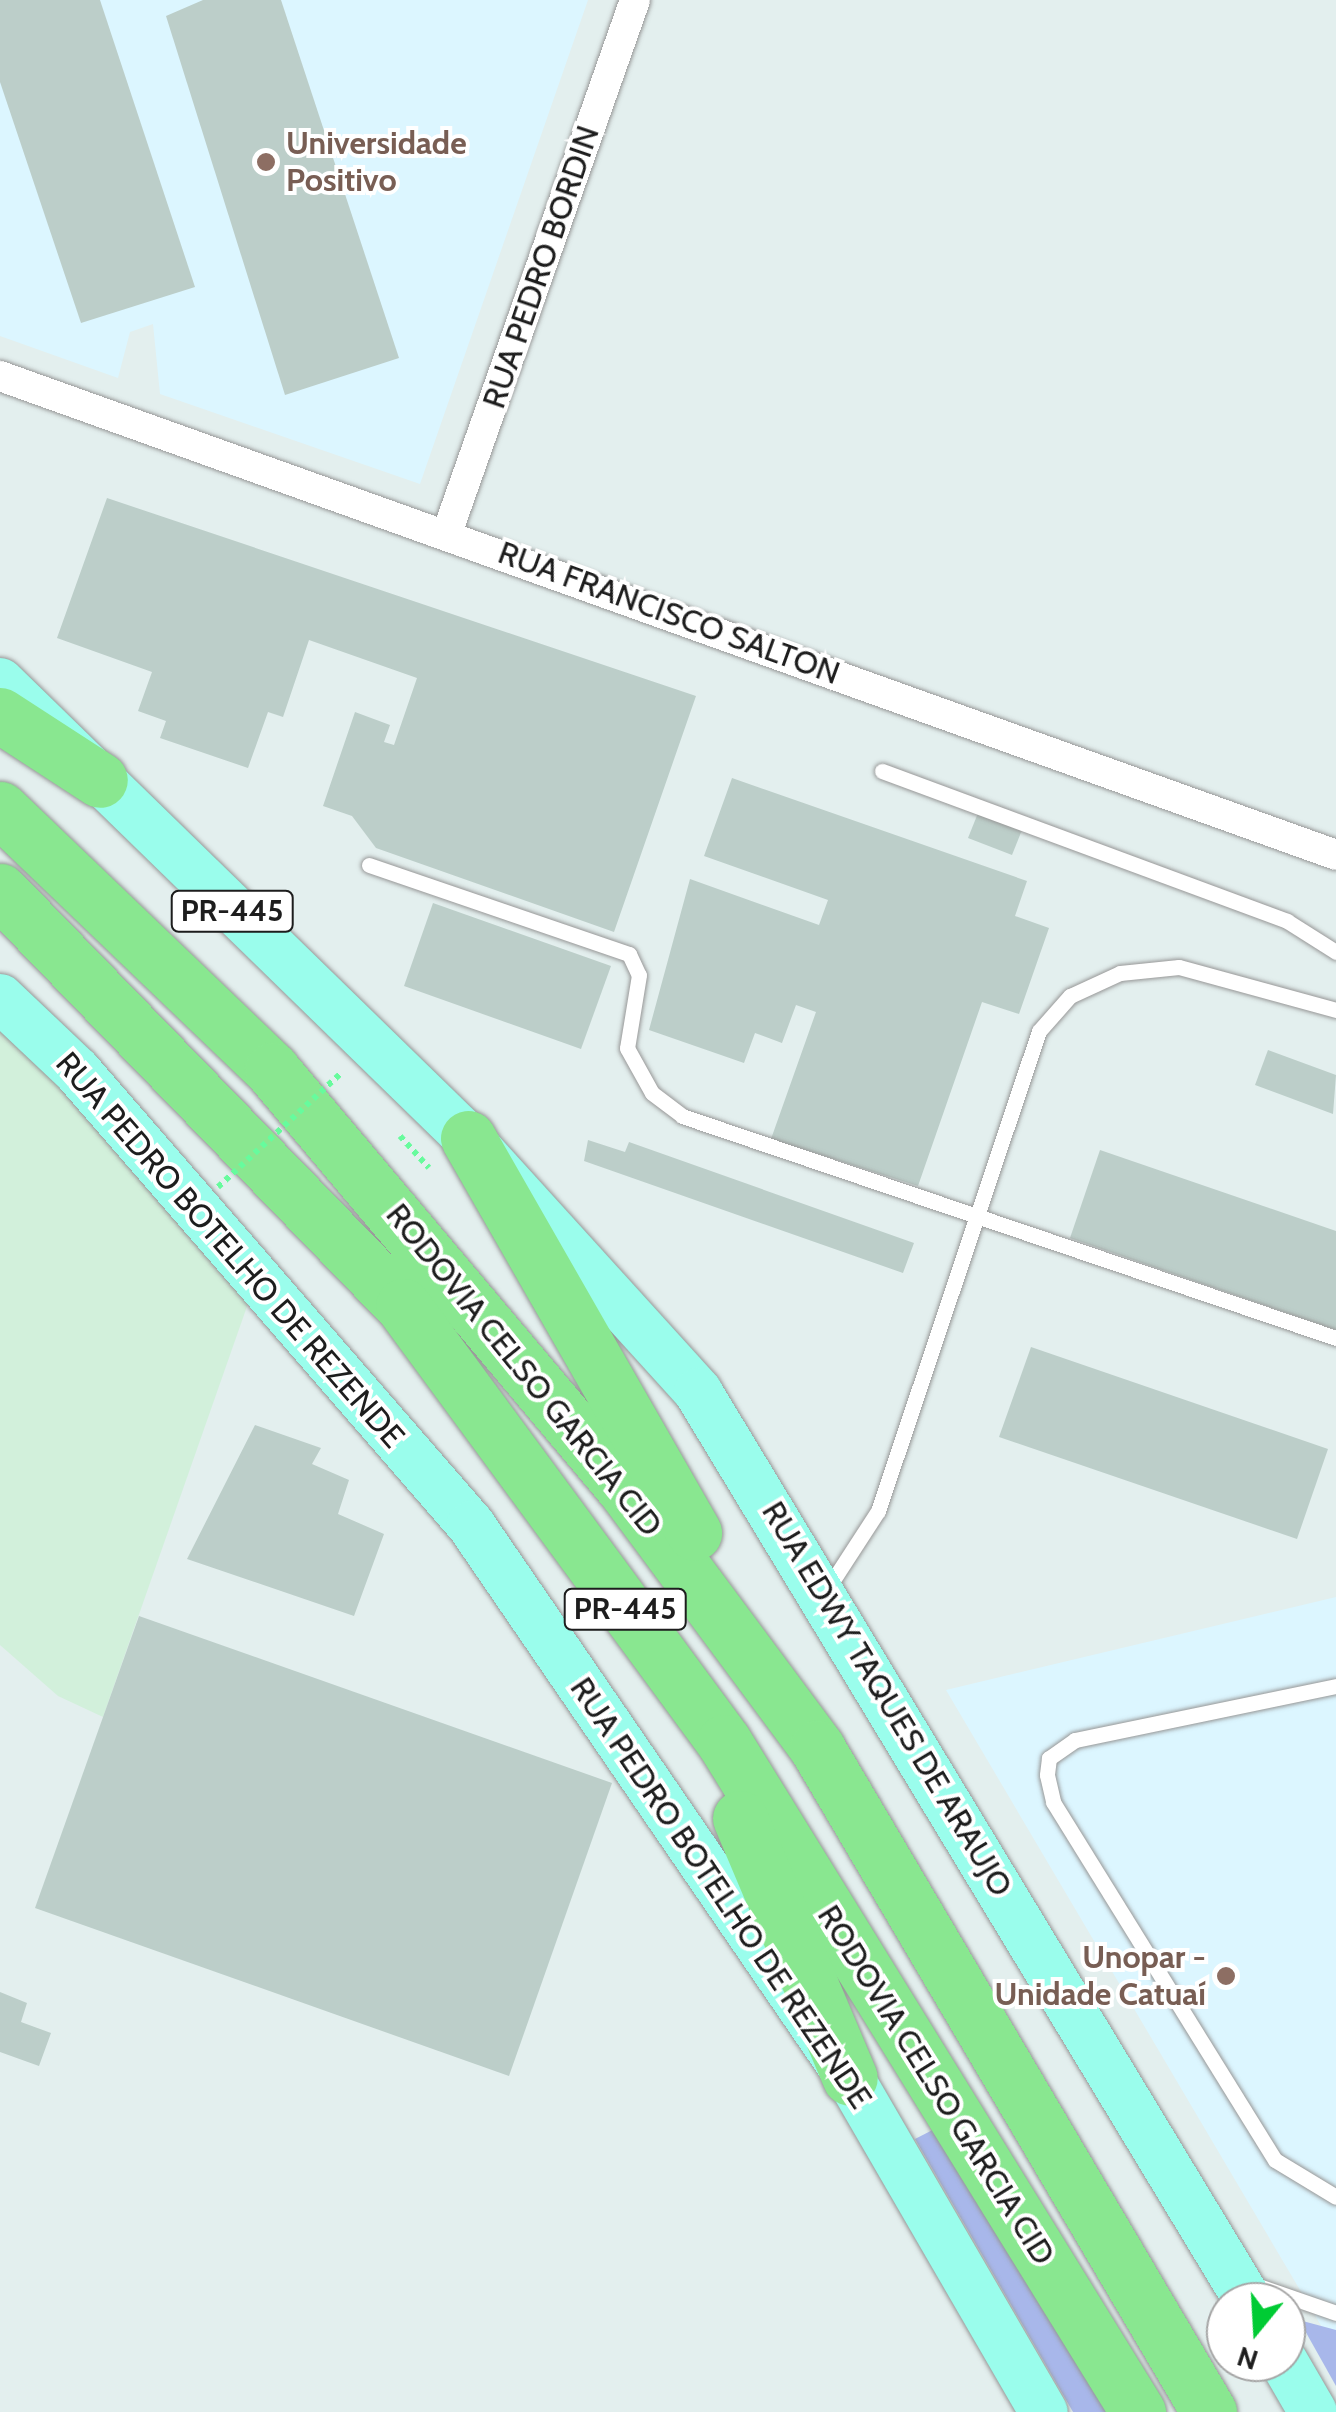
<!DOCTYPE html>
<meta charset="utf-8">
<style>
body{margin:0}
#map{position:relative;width:1336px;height:2412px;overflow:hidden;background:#e3efee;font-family:Cabin,sans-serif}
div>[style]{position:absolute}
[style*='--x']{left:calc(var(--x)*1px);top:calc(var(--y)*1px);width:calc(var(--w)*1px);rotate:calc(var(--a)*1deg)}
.commercial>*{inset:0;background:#d2f0db}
.education>*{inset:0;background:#dcf6ff}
.grass>*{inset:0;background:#a8b7ea}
.building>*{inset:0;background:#bccec9}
.path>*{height:6px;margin-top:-3px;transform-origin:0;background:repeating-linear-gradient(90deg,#67fb9d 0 5px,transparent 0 10px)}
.roads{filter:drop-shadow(0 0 2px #979797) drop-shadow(0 0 2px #979797)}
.lane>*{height:15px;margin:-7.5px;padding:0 7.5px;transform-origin:7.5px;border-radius:7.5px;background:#fff}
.street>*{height:30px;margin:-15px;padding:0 15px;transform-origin:15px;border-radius:15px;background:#fff}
.primary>*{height:48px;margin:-24px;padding:0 24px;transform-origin:24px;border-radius:24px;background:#9afdec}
.highway>*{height:55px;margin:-27.5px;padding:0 27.5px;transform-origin:27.5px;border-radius:27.5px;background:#89e790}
.path-bridge>*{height:6px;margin-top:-3px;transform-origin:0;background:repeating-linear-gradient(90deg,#67fb9d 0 5px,transparent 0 10px)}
.dots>*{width:28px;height:28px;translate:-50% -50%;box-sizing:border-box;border:5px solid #fff;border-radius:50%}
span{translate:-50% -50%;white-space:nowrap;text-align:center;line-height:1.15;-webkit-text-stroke:8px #fff;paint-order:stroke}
.shield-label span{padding:2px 8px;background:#fff;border:2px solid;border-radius:8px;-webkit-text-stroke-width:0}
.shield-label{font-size:30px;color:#1d1d1d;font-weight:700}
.education-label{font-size:32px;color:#785e54;font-weight:700}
.left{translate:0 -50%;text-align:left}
.right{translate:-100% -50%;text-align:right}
.street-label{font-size:32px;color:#1d1d1d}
.north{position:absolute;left:1206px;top:2282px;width:100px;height:100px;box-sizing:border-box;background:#fff;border:2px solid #a5a5a5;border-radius:50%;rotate:198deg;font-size:28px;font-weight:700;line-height:40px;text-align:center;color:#1d1d1d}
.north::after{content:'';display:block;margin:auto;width:35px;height:45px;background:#00cb34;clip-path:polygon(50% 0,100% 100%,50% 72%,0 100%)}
</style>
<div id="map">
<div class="commercial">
<i style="clip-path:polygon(0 1024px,257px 1278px,103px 1717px,58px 1696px,0 1645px)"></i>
</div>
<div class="education">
<i style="clip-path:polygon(0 0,588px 0,420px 484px,160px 394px,153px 324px,130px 332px,118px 378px,0 336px)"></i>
<i style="clip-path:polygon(1336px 1597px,1336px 2351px,946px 1690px)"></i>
</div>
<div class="grass">
<i style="clip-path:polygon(950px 2121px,1116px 2412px,1073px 2412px,915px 2139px)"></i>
<i style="clip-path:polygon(1299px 2320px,1336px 2330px,1336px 2386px)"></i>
</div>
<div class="building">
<i style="clip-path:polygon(0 0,100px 0,195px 287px,81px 323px,0 82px)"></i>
<i style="clip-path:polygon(203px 0,281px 0,399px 358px,285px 395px,166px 16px)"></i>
<i style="clip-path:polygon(107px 498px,696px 696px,614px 932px,376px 848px,352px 816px,323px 806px,355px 712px,390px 725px,384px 742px,394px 745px,417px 678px,309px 640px,283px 717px,268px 712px,248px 768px,160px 738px,166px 721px,138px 711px,152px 672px,57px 638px)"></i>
<i style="clip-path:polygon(732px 778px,1027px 881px,1015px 916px,1049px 928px,1019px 1014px,982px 1002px,918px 1186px,771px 1139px,816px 1012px,796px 1005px,782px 1043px,755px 1033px,744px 1063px,649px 1030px,690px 879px,819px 925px,828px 900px,704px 856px)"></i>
<i style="clip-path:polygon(978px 813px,1022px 830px,1012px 855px,968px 838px)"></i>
<i style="clip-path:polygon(433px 903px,611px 966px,581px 1049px,404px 986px)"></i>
<i style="clip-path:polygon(1268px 1050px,1336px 1075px,1333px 1114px,1255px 1085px)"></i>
<i style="clip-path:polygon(588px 1140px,625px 1152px,629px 1142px,914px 1243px,903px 1273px,584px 1161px)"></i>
<i style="clip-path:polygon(1100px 1150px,1336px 1231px,1336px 1330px,1070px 1238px)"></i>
<i style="clip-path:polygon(1031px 1347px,1328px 1449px,1297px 1539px,999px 1437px)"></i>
<i style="clip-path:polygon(255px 1425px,321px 1448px,312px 1464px,349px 1480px,338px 1514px,384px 1534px,354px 1616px,187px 1559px)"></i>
<i style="clip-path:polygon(139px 1616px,612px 1783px,509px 2076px,35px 1908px)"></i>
<i style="clip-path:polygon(0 1992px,27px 2003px,21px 2022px,51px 2033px,39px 2066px,0 2052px)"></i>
</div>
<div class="path">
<i style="--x:400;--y:1136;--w:43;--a:47.8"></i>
</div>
<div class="roads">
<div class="lane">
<i style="--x:882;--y:771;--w:432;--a:20.3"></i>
<i style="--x:1287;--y:921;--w:58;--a:32.3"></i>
<i style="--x:369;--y:865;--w:275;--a:18.9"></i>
<i style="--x:629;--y:954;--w:23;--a:65"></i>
<i style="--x:639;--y:975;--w:74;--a:99.3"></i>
<i style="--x:627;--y:1048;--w:51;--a:60.9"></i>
<i style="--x:652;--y:1093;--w:38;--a:37"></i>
<i style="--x:682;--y:1116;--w:691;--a:18.75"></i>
<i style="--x:826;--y:1591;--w:95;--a:-57"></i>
<i style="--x:878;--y:1511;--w:506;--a:-71.46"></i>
<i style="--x:1039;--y:1031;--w:47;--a:-48.5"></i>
<i style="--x:1070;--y:996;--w:55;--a:-24.7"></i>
<i style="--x:1120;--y:973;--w:59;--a:-5.8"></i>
<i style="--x:1179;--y:967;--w:163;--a:15.3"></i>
<i style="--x:1336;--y:1686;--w:267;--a:168.3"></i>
<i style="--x:1075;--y:1740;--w:32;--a:145"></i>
<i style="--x:1049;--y:1758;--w:17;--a:97"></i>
<i style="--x:1047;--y:1775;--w:28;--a:77"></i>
<i style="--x:1053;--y:1802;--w:421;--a:58.2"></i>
<i style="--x:1275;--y:2160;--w:71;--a:31.2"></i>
<i style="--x:1250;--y:2283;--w:91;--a:19.2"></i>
</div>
<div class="street">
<i style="--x:0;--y:376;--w:1419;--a:19.72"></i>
<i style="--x:447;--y:533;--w:565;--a:-70.57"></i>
</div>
<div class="primary">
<i style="--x:0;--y:682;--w:653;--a:44.26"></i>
<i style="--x:468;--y:1138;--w:343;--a:47.8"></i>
<i style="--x:698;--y:1392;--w:1064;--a:58.81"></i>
<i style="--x:0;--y:998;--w:106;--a:43.5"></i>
<i style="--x:77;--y:1071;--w:601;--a:49.05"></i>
<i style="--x:471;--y:1525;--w:670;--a:55.58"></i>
<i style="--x:850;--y:2078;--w:386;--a:59.9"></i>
<i style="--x:1284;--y:2362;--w:58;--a:59.9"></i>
</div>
<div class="highway">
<i style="--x:0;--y:715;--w:119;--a:33"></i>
<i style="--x:0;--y:809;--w:377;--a:43.8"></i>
<i style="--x:272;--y:1070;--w:546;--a:49.9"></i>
<i style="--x:624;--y:1488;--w:324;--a:53.4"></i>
<i style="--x:817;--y:1748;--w:771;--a:59.44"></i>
<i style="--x:0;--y:891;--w:578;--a:45.84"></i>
<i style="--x:403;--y:1306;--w:541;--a:53.64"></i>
<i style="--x:724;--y:1742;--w:788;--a:58.29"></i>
<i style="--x:468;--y:1138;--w:455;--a:60.2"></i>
<i style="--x:740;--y:1818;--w:282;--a:67.1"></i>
</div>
</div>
<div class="path-bridge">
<i style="--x:218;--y:1187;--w:169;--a:-42.8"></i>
</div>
<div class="dots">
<i style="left:266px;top:162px;background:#8d6e63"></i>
<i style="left:1226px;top:1976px;background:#8d6e63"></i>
</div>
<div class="shield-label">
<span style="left:232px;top:911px">PR-445</span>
<span style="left:625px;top:1609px">PR-445</span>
</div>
<div class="education-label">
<span class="left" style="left:286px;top:162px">Universidade<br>Positivo</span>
<span class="right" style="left:1206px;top:1976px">Unopar -<br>Unidade Catuaí</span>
</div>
<div class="street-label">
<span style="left:541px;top:267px;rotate:-71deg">RUA PEDRO BORDIN</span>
<span style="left:669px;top:613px;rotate:20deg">RUA FRANCISCO SALTON</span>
<span style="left:230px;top:1250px;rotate:49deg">RUA PEDRO BOTELHO DE REZENDE</span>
<span style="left:524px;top:1370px;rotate:51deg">RODOVIA CELSO GARCIA CID</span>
<span style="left:887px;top:1699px;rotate:59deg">RUA EDWY TAQUES DE ARAUJO</span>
<span style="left:721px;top:1893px;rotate:56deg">RUA PEDRO BOTELHO DE REZENDE</span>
<span style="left:936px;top:2085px;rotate:58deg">RODOVIA CELSO GARCIA CID</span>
</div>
<div class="north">N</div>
</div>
